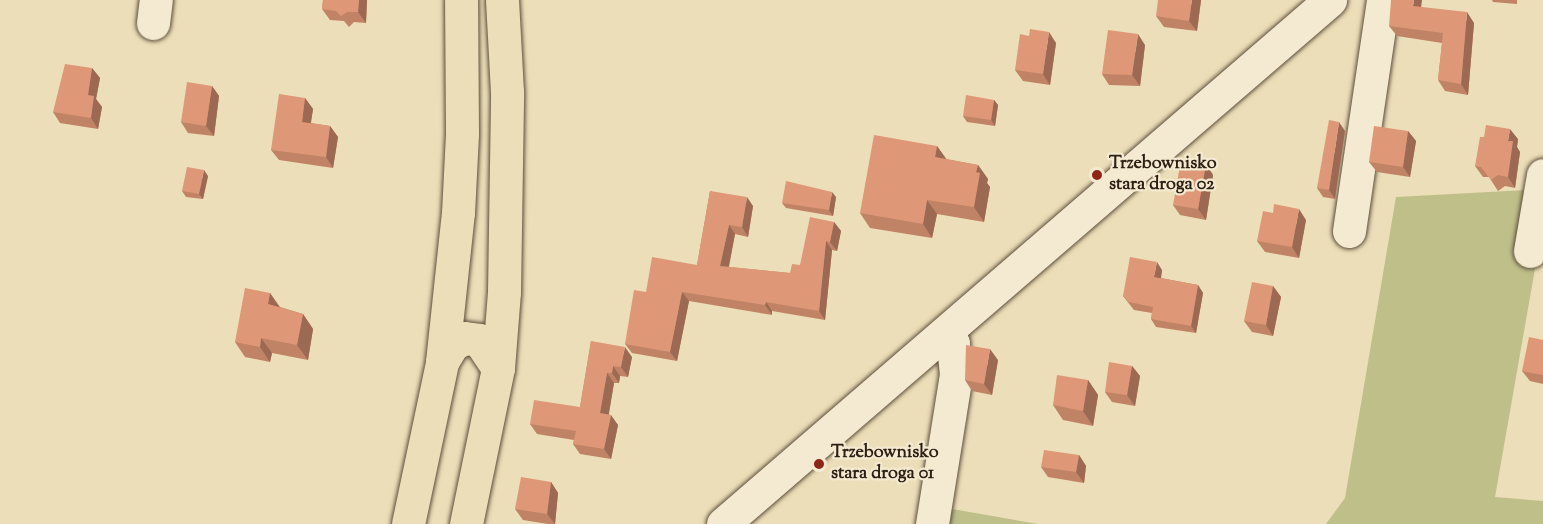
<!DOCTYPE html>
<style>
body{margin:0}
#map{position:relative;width:1543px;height:524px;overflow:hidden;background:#ecdeb8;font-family:"Sorts Mill Goudy",serif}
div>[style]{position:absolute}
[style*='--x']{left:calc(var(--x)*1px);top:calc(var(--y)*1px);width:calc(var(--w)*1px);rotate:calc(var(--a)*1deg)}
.green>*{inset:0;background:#bfbf8a}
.roads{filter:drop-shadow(0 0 2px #5d4f3c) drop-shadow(0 0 2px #5d4f3c)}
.minor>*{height:33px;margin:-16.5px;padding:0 16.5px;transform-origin:16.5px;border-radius:16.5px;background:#f3ead1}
.major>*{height:33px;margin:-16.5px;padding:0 16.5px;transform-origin:16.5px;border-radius:16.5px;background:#ecdeb8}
.wall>*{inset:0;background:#c08366}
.shaded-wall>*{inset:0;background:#9c6a53}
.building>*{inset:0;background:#df9877}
.dots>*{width:16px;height:16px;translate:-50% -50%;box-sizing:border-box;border:3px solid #f3ead1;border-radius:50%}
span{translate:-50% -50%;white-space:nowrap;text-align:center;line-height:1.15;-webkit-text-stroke:4.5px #f3ead1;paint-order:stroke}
.poi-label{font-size:18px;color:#2d1f13;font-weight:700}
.left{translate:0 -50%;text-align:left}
</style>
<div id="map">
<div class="green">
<i style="clip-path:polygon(1543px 189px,1543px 223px,1495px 497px,1543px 501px,1543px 524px,1326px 524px,1345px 498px,1396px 197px)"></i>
<i style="clip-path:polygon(941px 507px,1038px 524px,938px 524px)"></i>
</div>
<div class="roads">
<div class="minor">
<i style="--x:153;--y:23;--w:23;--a:-83"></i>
<i style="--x:1349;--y:231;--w:233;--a:-81.6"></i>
<i style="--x:1530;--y:251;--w:77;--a:-80.3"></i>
<i style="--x:723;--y:524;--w:802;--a:-40.8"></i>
<i style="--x:932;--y:524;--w:152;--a:-80.9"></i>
<i style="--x:956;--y:374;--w:31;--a:-96"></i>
<i style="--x:953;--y:343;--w:11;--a:-135"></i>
</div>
<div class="major">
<i style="--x:442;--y:362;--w:21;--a:-59"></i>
<i style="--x:453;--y:344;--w:13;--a:-27"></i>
<i style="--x:465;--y:338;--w:14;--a:8"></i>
<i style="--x:479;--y:340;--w:34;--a:56"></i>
<i style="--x:408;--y:524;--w:166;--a:-78.1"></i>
<i style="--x:442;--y:362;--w:150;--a:-83.9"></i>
<i style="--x:458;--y:213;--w:80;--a:-87.1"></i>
<i style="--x:462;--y:133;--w:133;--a:-90.4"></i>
<i style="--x:466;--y:524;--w:159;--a:-78.4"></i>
<i style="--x:498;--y:368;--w:76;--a:-85.5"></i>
<i style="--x:504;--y:292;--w:200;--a:-89.1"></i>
<i style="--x:507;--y:92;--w:92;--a:-93.1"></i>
</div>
</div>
<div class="wall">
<i style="clip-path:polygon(323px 0,367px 0,366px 23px,354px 22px,349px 27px,344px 21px,330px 20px,322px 9px)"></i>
<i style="clip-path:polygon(1201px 0,1197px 31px,1164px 27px,1156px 16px)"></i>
<i style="clip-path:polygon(1492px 0,1517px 0,1517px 4px,1493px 2px)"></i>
<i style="clip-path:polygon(1422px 7px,1474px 23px,1468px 95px,1445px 91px,1438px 80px,1442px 43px,1397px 36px,1389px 26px)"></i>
<i style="clip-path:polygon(1056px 43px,1050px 85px,1023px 81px,1015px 70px)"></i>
<i style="clip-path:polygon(1145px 45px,1140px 86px,1109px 85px,1102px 74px)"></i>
<i style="clip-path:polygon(92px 68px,100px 78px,96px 99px,102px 107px,98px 129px,60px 123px,53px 112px)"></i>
<i style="clip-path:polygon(212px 86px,219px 96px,214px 136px,188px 133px,181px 122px)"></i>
<i style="clip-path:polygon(305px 98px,313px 109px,311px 123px,330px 126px,338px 137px,333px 168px,279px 160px,271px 150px)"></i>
<i style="clip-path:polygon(994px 100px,998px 105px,995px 126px,967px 122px,963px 116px)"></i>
<i style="clip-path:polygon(1345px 131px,1335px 199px,1323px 197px,1317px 188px)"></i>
<i style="clip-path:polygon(1408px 131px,1416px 141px,1410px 177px,1377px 172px,1369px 162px)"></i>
<i style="clip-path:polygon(1518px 139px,1517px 147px,1520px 152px,1515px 188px,1505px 186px,1498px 191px,1489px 177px,1483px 177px,1475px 166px)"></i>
<i style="clip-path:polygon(937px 146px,946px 159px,978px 165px,988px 179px,987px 183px,990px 187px,984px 222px,937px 214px,932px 238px,870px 228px,860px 213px)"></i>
<i style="clip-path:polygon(1206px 164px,1213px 175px,1206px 220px,1180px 215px,1173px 205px)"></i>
<i style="clip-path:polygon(208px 176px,203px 199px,186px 197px,182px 191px)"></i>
<i style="clip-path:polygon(710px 191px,753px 206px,748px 237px,735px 234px,729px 267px,790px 273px,800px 265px,834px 222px,841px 231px,837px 251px,832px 250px,825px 320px,772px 311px,772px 315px,689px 301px,677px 361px,632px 353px,625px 344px,646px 292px,697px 265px)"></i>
<i style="clip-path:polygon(836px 197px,833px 216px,786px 208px,782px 203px)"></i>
<i style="clip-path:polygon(1306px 220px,1299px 258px,1265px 252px,1257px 241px)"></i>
<i style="clip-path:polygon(1162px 270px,1161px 278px,1198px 285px,1203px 293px,1196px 333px,1156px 327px,1151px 319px,1152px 313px,1134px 310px,1123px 296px)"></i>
<i style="clip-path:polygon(1273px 286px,1281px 297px,1273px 336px,1252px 332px,1244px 321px)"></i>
<i style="clip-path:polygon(270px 293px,280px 307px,303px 314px,313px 329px,308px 360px,272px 353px,270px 362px,245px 357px,235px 342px)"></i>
<i style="clip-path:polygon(1543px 340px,1543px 384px,1530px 381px,1522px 371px)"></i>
<i style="clip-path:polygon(591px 341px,632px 357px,628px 377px,620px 376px,619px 383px,614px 383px,609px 414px,618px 425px,611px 459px,580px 454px,573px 444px,574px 440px,537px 434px,530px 424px,580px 407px)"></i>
<i style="clip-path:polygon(998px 360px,992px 395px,972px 391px,965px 380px)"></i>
<i style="clip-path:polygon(1132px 366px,1140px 376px,1135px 406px,1112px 402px,1105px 392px)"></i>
<i style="clip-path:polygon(1088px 380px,1098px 395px,1093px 426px,1063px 420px,1053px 405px)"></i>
<i style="clip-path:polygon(1079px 455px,1086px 466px,1084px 483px,1048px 477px,1041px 467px)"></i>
<i style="clip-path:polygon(551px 482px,558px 493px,555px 524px,548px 524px,523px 520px,515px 509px)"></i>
</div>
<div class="shaded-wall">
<i style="clip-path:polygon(359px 0,367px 0,366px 23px,358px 12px)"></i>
<i style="clip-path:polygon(1192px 0,1201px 0,1197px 31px,1189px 21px)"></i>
<i style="clip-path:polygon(1414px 0,1422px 0,1420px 16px,1413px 6px)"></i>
<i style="clip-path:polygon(1467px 12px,1474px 23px,1468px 95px,1461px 84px)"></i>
<i style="clip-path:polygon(1049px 32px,1056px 43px,1050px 85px,1043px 74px)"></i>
<i style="clip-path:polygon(1138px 34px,1145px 45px,1140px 86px,1132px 75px)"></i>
<i style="clip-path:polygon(92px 68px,100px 78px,96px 99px,102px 107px,98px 129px,91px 118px,88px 95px)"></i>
<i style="clip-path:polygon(212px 86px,219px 96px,214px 136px,206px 126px)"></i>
<i style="clip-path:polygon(305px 98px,313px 109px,309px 133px,302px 122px)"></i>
<i style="clip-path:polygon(994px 100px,998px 105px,995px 126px,991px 120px)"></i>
<i style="clip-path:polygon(1339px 122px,1345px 131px,1335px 199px,1329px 190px)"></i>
<i style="clip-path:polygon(330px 126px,338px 137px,333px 168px,326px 157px)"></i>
<i style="clip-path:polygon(1510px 129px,1518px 139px,1517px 147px,1520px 152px,1515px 188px,1508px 177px,1508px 141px)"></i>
<i style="clip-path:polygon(1408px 131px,1416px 141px,1410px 177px,1403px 167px)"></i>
<i style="clip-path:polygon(937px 146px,947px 160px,935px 157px)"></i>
<i style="clip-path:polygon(1206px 164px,1213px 175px,1206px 220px,1198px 209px)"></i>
<i style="clip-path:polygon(978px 165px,988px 179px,987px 183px,990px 187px,984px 222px,974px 207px,976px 172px)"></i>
<i style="clip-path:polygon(204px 170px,208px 176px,203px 199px,199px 194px)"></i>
<i style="clip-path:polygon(832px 192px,836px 197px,833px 216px,829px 210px)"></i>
<i style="clip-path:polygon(747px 197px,753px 206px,748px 237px,742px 227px)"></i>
<i style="clip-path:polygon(927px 200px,937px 214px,932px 238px,923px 224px)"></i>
<i style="clip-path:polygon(1299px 209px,1306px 220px,1299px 258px,1292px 247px)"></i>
<i style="clip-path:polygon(834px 222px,841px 231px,837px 251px,830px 242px)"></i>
<i style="clip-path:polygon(729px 225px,735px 234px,727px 275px,720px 266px)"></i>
<i style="clip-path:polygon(826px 241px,832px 250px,825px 320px,819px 311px)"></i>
<i style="clip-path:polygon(1157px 262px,1162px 270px,1160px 285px,1154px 277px)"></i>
<i style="clip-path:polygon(1198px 285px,1203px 293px,1196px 333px,1191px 326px)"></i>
<i style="clip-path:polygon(1273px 286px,1281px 297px,1273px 336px,1266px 325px)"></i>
<i style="clip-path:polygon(682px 292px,689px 301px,677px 361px,670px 352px)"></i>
<i style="clip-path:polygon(270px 293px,280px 308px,268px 304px)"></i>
<i style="clip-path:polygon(766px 302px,772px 311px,772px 315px,765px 305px)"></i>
<i style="clip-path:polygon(303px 314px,313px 329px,308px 360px,297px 345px)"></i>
<i style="clip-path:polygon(261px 338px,272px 353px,270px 362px,260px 347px)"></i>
<i style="clip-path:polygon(625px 347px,632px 357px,628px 377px,621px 367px)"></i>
<i style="clip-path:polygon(990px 349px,998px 360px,992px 395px,984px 384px)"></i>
<i style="clip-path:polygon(613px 366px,620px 376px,619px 383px,612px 373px)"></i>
<i style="clip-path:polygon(1132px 366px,1140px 376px,1135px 406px,1127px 395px)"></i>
<i style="clip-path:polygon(607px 373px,614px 383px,607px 423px,600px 413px)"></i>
<i style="clip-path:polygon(1088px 380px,1098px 395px,1093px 426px,1083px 411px)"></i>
<i style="clip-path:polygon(611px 415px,618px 425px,611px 459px,604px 449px)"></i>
<i style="clip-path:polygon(1079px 455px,1086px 466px,1084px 483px,1076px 472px)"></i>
<i style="clip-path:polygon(551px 482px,558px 493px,555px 524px,547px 514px)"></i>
</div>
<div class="building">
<i style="clip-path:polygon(323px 0,359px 0,358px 12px,347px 12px,341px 16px,336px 11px,322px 9px)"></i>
<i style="clip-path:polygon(1158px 0,1192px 0,1189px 21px,1156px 16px)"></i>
<i style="clip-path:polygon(1391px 0,1414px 0,1413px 6px,1467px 12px,1461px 84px,1438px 80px,1443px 33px,1389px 26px)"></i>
<i style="clip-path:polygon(1030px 29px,1049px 32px,1043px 74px,1015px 70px,1020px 34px,1029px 36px)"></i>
<i style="clip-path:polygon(1108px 30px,1138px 34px,1132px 75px,1102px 74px)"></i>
<i style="clip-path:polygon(65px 64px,92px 68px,88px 95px,94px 96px,91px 118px,53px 112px)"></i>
<i style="clip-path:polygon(187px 82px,212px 86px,206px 126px,181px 122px)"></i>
<i style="clip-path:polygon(279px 94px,305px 98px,302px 122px,330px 126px,326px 157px,271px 150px)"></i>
<i style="clip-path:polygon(966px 95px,994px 100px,991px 120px,963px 116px)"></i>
<i style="clip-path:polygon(1329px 120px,1339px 122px,1329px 190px,1317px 188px)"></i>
<i style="clip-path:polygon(1486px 125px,1510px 129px,1508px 141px,1513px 141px,1508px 177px,1498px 175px,1491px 180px,1481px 167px,1475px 166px,1480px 137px,1484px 137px)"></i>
<i style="clip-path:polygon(1374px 126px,1408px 131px,1403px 167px,1369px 162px)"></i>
<i style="clip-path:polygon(874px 135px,937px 146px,935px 157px,978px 165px,976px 172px,980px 173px,974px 207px,927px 200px,923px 224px,860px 213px)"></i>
<i style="clip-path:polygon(1181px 160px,1206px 164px,1198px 209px,1173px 205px)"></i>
<i style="clip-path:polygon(187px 167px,204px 170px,199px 194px,182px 191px)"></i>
<i style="clip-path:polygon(786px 181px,832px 192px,829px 210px,782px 203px)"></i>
<i style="clip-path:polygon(710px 191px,747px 197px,742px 227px,729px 225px,720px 266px,790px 273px,792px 264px,800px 265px,810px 217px,834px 222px,830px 242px,826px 241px,819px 311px,766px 302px,765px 305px,682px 292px,670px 352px,625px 344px,634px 290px,646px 292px,652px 257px,697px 265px)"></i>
<i style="clip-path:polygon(1274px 204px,1299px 209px,1292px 247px,1257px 241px,1263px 211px,1273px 213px)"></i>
<i style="clip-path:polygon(1130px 257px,1157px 262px,1154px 277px,1198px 285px,1191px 326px,1151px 319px,1153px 307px,1129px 302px,1123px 296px)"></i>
<i style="clip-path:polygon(1252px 282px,1273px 286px,1266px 325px,1244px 321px)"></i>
<i style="clip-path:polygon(245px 288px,270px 293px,268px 304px,303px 314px,297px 345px,261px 338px,260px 347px,235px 342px)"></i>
<i style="clip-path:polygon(1529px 337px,1543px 340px,1543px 375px,1522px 371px)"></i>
<i style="clip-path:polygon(591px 341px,625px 347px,621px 367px,613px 366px,612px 373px,607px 373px,600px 413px,611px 415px,604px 449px,573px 444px,576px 431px,530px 424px,534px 400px,580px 407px)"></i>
<i style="clip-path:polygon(966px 345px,990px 349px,984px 384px,965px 380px)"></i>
<i style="clip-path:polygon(1109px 362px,1132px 366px,1127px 395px,1105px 392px)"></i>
<i style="clip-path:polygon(1057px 375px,1088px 380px,1083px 411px,1053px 405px)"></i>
<i style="clip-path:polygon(1044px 450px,1079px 455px,1076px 472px,1041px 467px)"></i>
<i style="clip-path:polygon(521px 477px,551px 482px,547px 514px,515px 509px)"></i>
</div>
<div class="dots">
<i style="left:1097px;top:175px;background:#8f2418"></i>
<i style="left:819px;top:464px;background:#8f2418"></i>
</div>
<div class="poi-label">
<span class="left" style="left:1109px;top:175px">Trzebownisko<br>stara droga 02</span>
<span class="left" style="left:831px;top:464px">Trzebownisko<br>stara droga 01</span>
</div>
</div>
